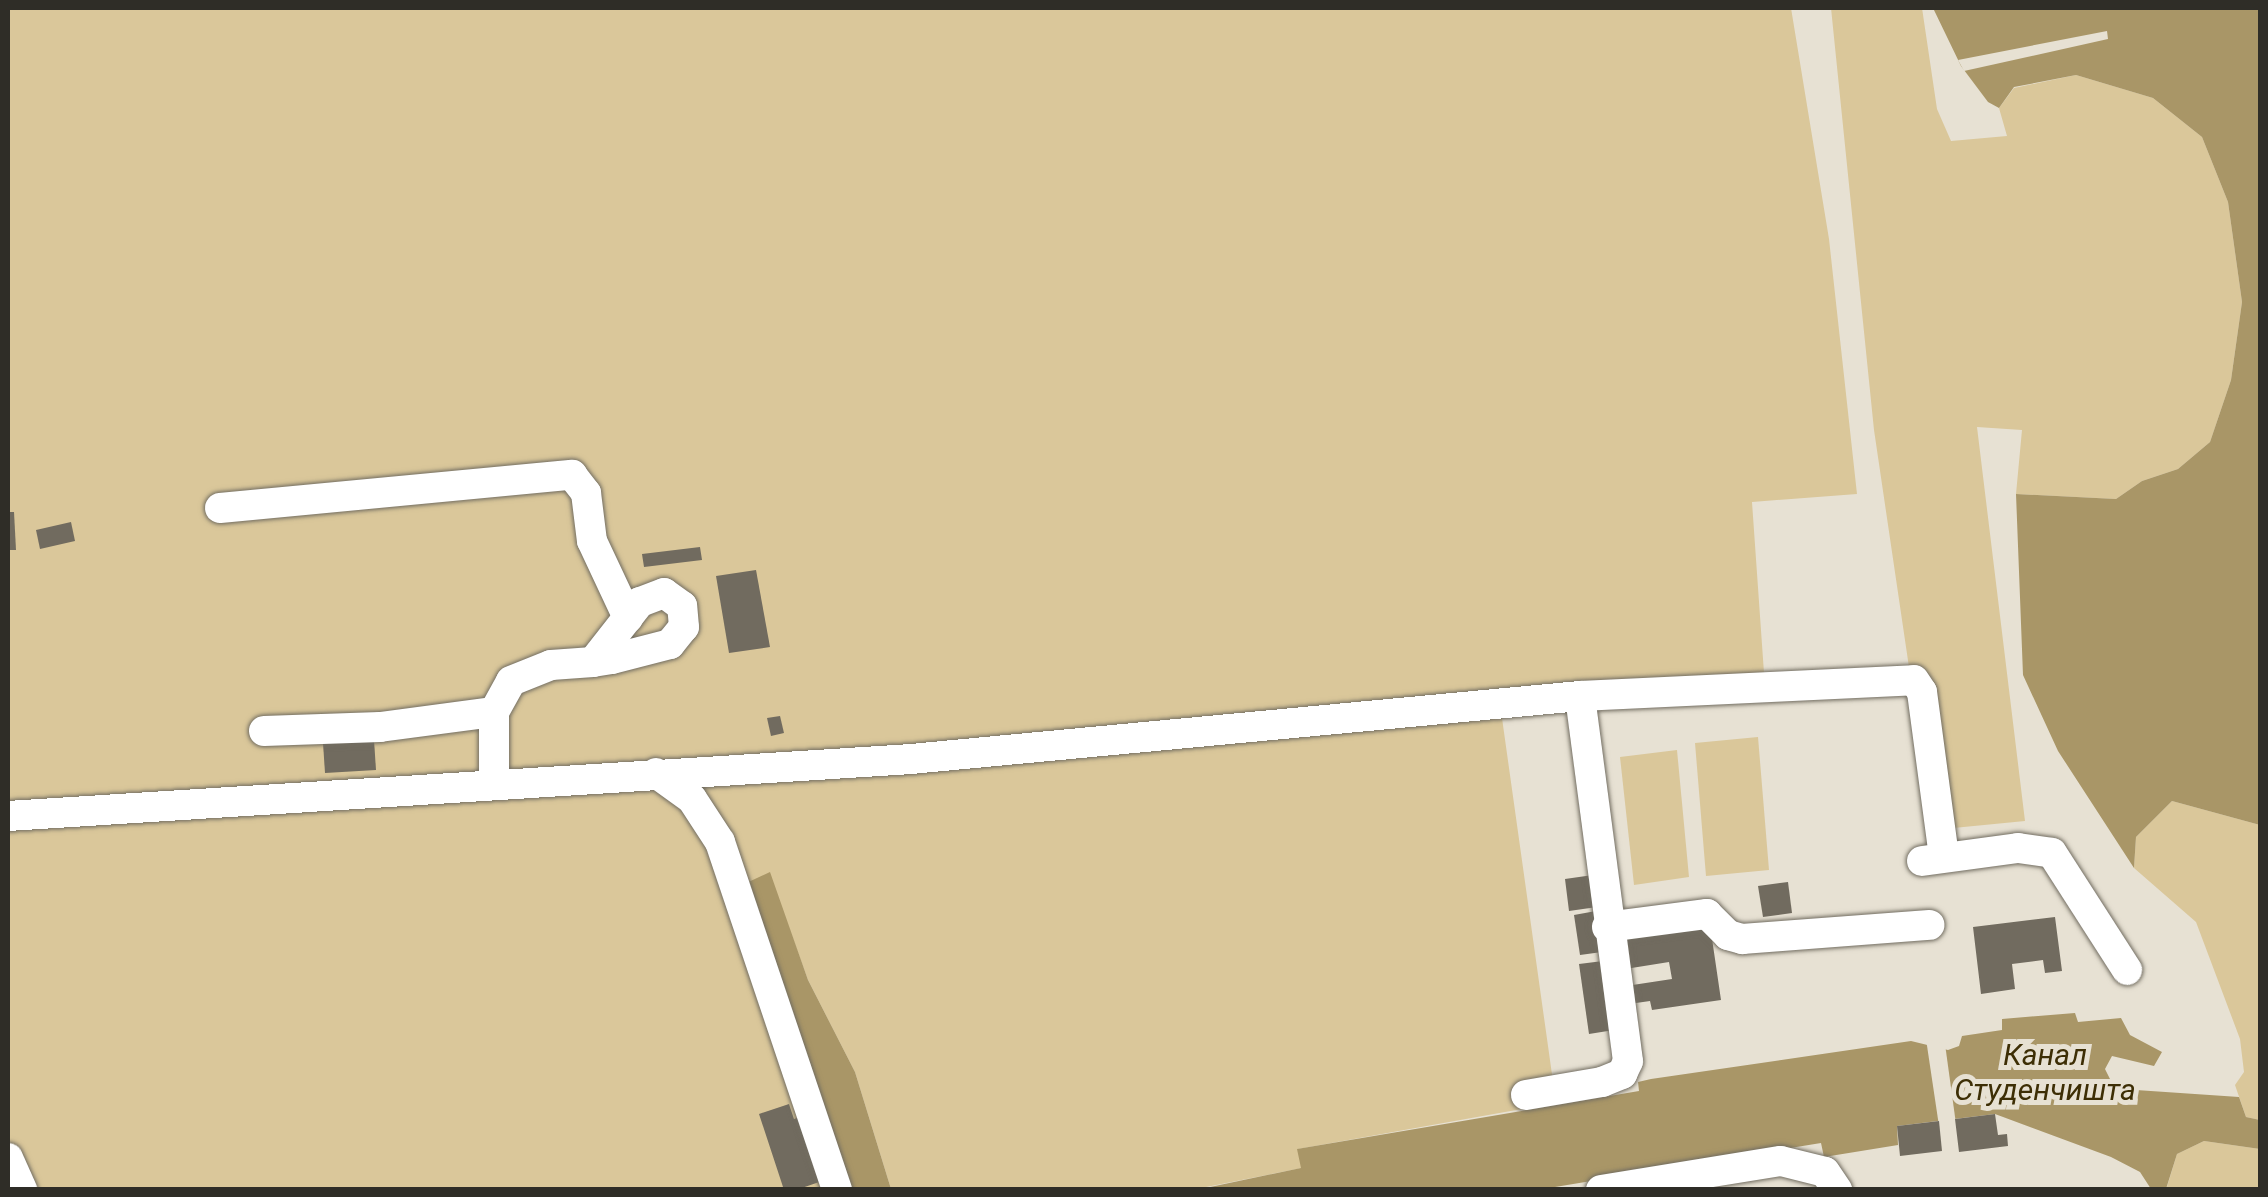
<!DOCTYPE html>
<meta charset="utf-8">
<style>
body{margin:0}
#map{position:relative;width:2268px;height:1197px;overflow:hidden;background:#e7e1d3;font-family:Roboto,sans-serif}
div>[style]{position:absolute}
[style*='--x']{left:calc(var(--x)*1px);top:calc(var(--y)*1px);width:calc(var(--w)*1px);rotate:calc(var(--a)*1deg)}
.green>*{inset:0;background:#dac79a}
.water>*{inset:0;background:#a99667}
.pier>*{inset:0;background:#e7e1d3}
.building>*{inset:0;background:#716b5f}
.roads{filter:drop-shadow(0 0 2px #726d61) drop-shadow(0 0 2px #726d61)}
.minor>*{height:30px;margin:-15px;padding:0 15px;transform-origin:15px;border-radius:15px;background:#fff}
span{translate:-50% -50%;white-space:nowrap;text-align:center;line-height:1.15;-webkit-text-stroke:10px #e7e1d3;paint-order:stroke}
.water-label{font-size:30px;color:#3d2e05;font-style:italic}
.frame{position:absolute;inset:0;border:10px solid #2f2d27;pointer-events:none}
</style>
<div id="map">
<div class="green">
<i style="clip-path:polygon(8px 8px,1791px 8px,1829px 239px,1857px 494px,1752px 502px,1764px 673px,920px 748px,8px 806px)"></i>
<i style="clip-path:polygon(1831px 8px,1922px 8px,1937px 109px,1951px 141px,2007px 136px,1999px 108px,2014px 88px,2076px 75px,2153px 98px,2202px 137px,2228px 202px,2242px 302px,2231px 380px,2210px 442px,2178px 469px,2142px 481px,2116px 499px,2016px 494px,2022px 430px,1977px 427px,2025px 821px,1933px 830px,1874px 430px)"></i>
<i style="clip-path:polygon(1502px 718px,1556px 1103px,1298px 1149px,1302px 1168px,1196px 1189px,891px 1189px,855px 1072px,808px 980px,769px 873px,846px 1189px,8px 1190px,8px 827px)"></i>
<i style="clip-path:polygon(1758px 737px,1769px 870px,1706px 876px,1695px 743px)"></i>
<i style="clip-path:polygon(1677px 750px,1689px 877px,1634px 885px,1620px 757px)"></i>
<i style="clip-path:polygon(2172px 801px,2260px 825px,2260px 1120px,2246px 1117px,2235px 1085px,2244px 1072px,2240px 1039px,2196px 922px,2134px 868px,2136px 837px)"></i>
<i style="clip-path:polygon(2204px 1141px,2260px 1149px,2260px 1189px,2166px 1190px,2177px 1154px)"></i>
</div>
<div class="water">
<i style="clip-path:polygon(1933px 8px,2260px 8px,2260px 825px,2172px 801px,2136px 837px,2134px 868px,2058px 751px,2023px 675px,2016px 494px,2116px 499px,2142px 481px,2178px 469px,2210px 442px,2231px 380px,2242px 302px,2228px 202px,2202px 137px,2153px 98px,2076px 75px,2014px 87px,1999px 108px,1988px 102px,1961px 66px)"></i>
<i style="clip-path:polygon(770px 872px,808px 980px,855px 1072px,891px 1189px,846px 1189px,742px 885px)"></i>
<i style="clip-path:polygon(2075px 1013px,2078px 1022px,2121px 1018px,2130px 1035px,2162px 1052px,2154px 1066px,2112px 1056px,2105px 1069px,2111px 1081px,2136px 1090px,2239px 1097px,2246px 1117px,2260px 1120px,2260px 1149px,2204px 1141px,2177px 1154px,2166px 1189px,2151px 1189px,2140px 1172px,2111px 1157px,1995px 1114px,1897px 1126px,1898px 1145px,1824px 1157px,1821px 1143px,1543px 1189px,1196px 1190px,1301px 1168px,1297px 1149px,1639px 1091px,1638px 1082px,1651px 1079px,1911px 1041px,1948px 1050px,1959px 1046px,1962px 1036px,2002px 1030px,2002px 1019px)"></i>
</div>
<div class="pier">
<i style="clip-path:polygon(2107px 31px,2108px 39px,1964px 71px,1958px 60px)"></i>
<i style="clip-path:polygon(1926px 1039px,1945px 1044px,1956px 1124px,1939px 1126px)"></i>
</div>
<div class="building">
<i style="clip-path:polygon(8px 512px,14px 512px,16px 550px,8px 550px)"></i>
<i style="clip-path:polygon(71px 522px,75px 541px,40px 549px,36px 530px)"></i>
<i style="clip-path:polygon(700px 547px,702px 560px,644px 567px,642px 554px)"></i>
<i style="clip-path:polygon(756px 570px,770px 647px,729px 653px,716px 576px)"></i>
<i style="clip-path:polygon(780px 716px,784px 733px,771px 736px,767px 718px)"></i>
<i style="clip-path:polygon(374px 740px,376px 770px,325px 773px,323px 743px)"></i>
<i style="clip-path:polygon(1593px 875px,1597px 907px,1569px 911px,1565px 879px)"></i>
<i style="clip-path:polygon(1788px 882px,1792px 913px,1763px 917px,1758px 886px)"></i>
<i style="clip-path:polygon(1596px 911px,1602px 952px,1580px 955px,1574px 915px)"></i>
<i style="clip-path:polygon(2055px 917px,2062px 971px,2045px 973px,2043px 960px,2012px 964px,2015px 989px,1981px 994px,1973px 927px)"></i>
<i style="clip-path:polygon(1710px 925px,1721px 1000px,1652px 1010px,1650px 1001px,1629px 1004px,1626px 986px,1672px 979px,1669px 962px,1619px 970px,1615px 940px)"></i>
<i style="clip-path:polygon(1603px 961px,1614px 1030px,1589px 1034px,1579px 964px)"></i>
<i style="clip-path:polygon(789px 1104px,794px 1119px,803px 1116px,825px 1180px,796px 1190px,784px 1190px,759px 1114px)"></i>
<i style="clip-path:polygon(1995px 1114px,1998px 1135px,2007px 1134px,2008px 1146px,1959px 1152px,1955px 1119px)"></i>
<i style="clip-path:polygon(1939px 1121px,1942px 1151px,1900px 1156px,1897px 1126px)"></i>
</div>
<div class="roads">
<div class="minor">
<i style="--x:220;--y:508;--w:354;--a:-5.4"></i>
<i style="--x:572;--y:475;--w:23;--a:52"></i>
<i style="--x:586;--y:493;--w:48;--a:82.9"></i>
<i style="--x:592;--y:541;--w:85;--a:64.9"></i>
<i style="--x:264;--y:731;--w:116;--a:-2"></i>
<i style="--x:380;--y:727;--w:115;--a:-7.5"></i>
<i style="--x:656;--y:773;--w:44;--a:35.8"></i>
<i style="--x:692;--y:799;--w:51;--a:56.9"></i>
<i style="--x:720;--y:842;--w:367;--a:71.4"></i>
<i style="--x:494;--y:783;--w:71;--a:-90"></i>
<i style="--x:494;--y:712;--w:35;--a:-61"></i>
<i style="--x:511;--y:681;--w:43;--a:-21.8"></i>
<i style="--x:551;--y:665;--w:42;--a:-4.1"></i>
<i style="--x:593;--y:662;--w:19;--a:-9"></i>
<i style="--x:612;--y:659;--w:60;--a:-14.5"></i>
<i style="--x:670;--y:644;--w:22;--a:-51"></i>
<i style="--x:684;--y:627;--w:21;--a:-95"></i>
<i style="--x:682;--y:606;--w:22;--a:-144"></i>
<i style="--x:664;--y:593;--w:26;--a:159"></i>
<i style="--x:640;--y:602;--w:76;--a:128.1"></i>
<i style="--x:8;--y:816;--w:905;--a:-3.61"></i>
<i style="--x:911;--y:759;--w:672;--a:-5.38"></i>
<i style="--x:1580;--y:696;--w:334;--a:-2.7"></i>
<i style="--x:1914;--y:680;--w:14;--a:56"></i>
<i style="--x:1922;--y:692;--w:166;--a:82.4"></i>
<i style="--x:1922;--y:861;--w:97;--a:-7.7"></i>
<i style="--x:2018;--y:848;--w:34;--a:8"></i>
<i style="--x:2052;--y:853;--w:139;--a:57.3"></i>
<i style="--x:1607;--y:927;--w:101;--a:-7.4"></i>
<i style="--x:1707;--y:914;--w:30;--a:45"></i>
<i style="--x:1728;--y:935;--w:15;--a:16"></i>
<i style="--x:1742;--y:939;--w:188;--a:-4.3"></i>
<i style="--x:1526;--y:1095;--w:77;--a:-9.7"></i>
<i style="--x:1602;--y:1082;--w:22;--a:-22"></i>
<i style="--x:1622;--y:1074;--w:14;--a:-65"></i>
<i style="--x:1628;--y:1061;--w:368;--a:-97.5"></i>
<i style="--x:8;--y:1158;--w:35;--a:66"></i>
<i style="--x:1601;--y:1190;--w:182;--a:-9.2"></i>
<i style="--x:1781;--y:1161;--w:45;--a:14"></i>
<i style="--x:1825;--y:1172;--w:22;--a:56"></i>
</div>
</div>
<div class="water-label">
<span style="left:2045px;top:1072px">Канал<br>Студенчишта</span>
</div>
<div class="frame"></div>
</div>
